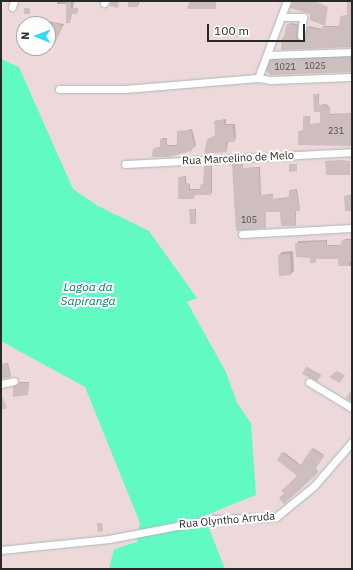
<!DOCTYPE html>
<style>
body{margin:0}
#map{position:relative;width:353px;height:570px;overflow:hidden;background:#edd9da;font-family:"IBM Plex Sans",sans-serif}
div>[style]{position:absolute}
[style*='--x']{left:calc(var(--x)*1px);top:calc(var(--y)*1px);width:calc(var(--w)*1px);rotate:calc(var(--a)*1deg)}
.water>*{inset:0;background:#61fac3}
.shadow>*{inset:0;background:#0003}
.building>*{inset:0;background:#cebebe}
.roads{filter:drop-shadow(0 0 1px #aab7bb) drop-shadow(0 0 1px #aab7bb)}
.minor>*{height:7px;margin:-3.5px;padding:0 3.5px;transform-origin:3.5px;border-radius:3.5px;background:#fff}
span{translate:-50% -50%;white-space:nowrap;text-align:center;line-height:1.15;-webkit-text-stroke:4px #fff;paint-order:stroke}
.number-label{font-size:9px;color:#524e4e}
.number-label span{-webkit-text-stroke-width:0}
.street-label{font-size:11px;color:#292929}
.water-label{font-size:12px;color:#048763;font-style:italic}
.frame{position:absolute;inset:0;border:2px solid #292929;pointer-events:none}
.north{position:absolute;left:16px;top:16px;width:40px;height:40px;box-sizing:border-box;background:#fff;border:1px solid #a9a9a9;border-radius:50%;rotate:271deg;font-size:11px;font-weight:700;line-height:16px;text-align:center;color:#292929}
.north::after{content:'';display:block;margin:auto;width:14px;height:18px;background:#33d8ff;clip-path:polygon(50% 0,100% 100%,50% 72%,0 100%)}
.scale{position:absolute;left:207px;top:24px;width:98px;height:18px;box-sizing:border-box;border:2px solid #292929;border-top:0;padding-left:5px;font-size:12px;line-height:14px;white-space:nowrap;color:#292929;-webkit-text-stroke:3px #fff;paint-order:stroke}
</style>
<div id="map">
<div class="water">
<i style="clip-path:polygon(1px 59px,19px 67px,73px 189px,98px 206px,149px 231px,197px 298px,187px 302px,226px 372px,237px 403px,251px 423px,256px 495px,204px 516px,225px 569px,109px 569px,114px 549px,137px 542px,140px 523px,85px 387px,1px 341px)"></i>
</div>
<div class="shadow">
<i style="clip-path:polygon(57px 1px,74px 1px,73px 8px,78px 8px,77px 13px,72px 13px,71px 19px,67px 19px,67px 4px,57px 4px)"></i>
<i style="clip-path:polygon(140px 1px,138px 6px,129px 2px,130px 1px)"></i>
<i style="clip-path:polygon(348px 1px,352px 1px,352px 46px,282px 48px,282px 40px,290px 23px,298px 24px,297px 36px,303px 40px,306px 38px,309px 26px,322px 29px,324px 26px,340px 26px,341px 16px,348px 15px)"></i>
<i style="clip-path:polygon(47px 21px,64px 24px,55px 42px,48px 38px,48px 24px,44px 24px)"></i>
<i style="clip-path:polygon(352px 55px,352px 71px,271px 60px,273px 59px)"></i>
<i style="clip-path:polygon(315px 94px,319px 94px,319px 105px,326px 104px,330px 108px,330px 114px,352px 113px,352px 144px,299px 144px,299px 131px,304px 130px,305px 116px,310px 116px,310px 124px,321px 123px,321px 111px)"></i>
<i style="clip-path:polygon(226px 119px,226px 124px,235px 124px,236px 139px,228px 141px,227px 151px,208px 139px,216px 135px,215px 121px)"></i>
<i style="clip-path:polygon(192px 129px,196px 145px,191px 150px,154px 148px,161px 147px,162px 138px,167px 138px,167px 145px,178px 145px,178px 132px)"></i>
<i style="clip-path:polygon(243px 163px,243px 168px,260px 167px,261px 195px,273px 194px,273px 199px,290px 197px,290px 190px,297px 189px,300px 209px,296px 210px,296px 225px,281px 210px,266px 211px,266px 227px,233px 164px)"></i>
<i style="clip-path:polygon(212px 165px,212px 193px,195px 194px,194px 198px,179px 177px,186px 176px,186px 183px,190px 184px,190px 189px,201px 189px,201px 185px,204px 184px,205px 167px)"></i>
<i style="clip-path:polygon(352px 190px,352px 210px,346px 210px,345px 196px,351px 195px)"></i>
<i style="clip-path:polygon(191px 209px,196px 209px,196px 223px)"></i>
<i style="clip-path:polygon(345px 239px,352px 239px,352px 266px,339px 265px,339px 258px,316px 258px,315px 262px,311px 257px,297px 256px,298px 241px,327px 240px,327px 245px,341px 245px)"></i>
<i style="clip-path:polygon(293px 251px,294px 271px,291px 274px,280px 275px,279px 255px,282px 252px)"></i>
<i style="clip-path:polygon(8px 363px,11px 375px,1px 379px,1px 365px)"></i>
<i style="clip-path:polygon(307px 367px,321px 375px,317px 380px,303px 373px)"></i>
<i style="clip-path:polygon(20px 382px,29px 382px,28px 394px,15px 386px)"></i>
<i style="clip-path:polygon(313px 448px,324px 455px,315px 469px,318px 471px,284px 503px,299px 476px,278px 459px,284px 452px,302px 466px)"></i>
</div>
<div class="building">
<i style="clip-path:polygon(66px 1px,71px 1px,71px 8px,77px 8px,77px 14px,72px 14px,70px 23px,66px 23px)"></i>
<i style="clip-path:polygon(111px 1px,119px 1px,118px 8px,110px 6px)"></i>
<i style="clip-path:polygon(190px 1px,216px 1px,216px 9px,187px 9px)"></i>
<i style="clip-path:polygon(293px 1px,315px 1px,328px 7px,325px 26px,310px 20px,310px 14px,290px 8px)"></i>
<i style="clip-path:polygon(347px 1px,352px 1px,352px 47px,281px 50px,281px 40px,283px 40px,287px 24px,297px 25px,296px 38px,303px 41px,307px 27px,321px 30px,322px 27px,339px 27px,340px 16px,347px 16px)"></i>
<i style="clip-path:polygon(128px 2px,138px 2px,138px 7px,128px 7px)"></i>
<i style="clip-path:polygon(24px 8px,30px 8px,30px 14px,24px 14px)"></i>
<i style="clip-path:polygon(53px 22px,63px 26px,55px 43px,48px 38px,48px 24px,52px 26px)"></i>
<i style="clip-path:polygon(352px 57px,352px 72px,270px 75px,266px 70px,270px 60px)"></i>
<i style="clip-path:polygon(313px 94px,318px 94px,319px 105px,325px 105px,330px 109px,330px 115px,352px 113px,352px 146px,298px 145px,298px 131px,303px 131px,303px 117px,309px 116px,310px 124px,320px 124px,320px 112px,314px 112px)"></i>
<i style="clip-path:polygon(224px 120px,225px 125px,233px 125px,235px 142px,226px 142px,227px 152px,204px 154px,207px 139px,215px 136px,214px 121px)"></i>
<i style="clip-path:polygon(191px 130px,195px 148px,192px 148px,192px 151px,168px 157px,152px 157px,153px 148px,160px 148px,160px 139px,166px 139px,166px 146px,177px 146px,177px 131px)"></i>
<i style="clip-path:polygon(340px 160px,350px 161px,350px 175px,326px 175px,325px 161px)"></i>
<i style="clip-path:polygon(242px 163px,243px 168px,259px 168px,260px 195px,273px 195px,273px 199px,283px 199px,289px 198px,289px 190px,296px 190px,300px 211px,295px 211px,296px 226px,281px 226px,280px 212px,266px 212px,266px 228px,236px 231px,232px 164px)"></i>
<i style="clip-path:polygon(289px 164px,297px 164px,297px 171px,289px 172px)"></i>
<i style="clip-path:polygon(204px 166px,211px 166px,211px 195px,194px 195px,194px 199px,178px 199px,178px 177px,185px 177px,185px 184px,189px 184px,189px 190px,200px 190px,200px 185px,203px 184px)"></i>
<i style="clip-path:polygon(344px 196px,352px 196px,351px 211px,345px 211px)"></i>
<i style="clip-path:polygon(189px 209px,195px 209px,196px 224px,190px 224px)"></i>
<i style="clip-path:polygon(342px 240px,352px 240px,352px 262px,348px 262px,349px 266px,338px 266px,338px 259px,315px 259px,316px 263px,310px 263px,310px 258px,296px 257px,295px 243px,326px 241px,326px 246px,340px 246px)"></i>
<i style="clip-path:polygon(290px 254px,291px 275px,279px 276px,278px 255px)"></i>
<i style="clip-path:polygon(7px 363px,11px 377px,2px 379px,1px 364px)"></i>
<i style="clip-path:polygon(306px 367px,321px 376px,317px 381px,302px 374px)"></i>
<i style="clip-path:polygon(337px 371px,345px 375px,340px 383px,329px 377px)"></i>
<i style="clip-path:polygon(19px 383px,28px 383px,28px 395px,13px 397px,13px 386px)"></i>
<i style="clip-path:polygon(352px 389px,352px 402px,346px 398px)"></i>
<i style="clip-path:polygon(1px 394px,7px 408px,2px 410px,1px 407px)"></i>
<i style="clip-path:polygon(311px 449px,324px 456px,315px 470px,318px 473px,284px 504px,279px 498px,284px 493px,281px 491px,297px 476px,277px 460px,282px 452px,300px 466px)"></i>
<i style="clip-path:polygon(97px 523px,102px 523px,103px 531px,98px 532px)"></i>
</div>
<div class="roads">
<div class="minor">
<i style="--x:104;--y:3;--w:2;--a:-63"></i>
<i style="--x:12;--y:7;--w:6;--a:-72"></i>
<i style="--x:281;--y:17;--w:22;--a:0"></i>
<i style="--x:303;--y:17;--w:19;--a:96"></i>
<i style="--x:267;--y:55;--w:85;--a:-2"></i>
<i style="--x:258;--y:78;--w:82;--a:-69.4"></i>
<i style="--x:59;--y:89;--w:66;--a:0"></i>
<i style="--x:125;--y:89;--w:133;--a:-4.7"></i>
<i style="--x:258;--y:78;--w:12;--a:9"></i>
<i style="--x:270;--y:80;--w:82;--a:-2.1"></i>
<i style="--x:125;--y:164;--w:227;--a:-3"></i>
<i style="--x:242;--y:234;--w:110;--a:-3.1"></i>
<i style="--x:309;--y:382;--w:50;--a:31.2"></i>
<i style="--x:1;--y:384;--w:13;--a:-13"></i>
<i style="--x:1;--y:550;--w:109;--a:-5.8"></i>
<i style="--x:109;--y:539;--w:106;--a:-10.9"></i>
<i style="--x:213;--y:519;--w:63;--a:-1.8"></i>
<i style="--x:276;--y:517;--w:49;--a:-39.2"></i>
<i style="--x:314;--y:486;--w:58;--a:-49.2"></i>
</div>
</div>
<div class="number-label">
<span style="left:315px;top:66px">1025</span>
<span style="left:285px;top:67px">1021</span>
<span style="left:336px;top:131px">231</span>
<span style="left:249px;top:220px">105</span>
</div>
<div class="street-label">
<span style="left:238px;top:158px;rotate:-3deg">Rua Marcelino de Melo</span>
<span style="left:227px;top:520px;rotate:-5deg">Rua Olyntho Arruda</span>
</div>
<div class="water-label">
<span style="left:88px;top:294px">Lagoa da<br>Sapiranga</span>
</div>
<div class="frame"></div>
<div class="north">N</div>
<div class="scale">100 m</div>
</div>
